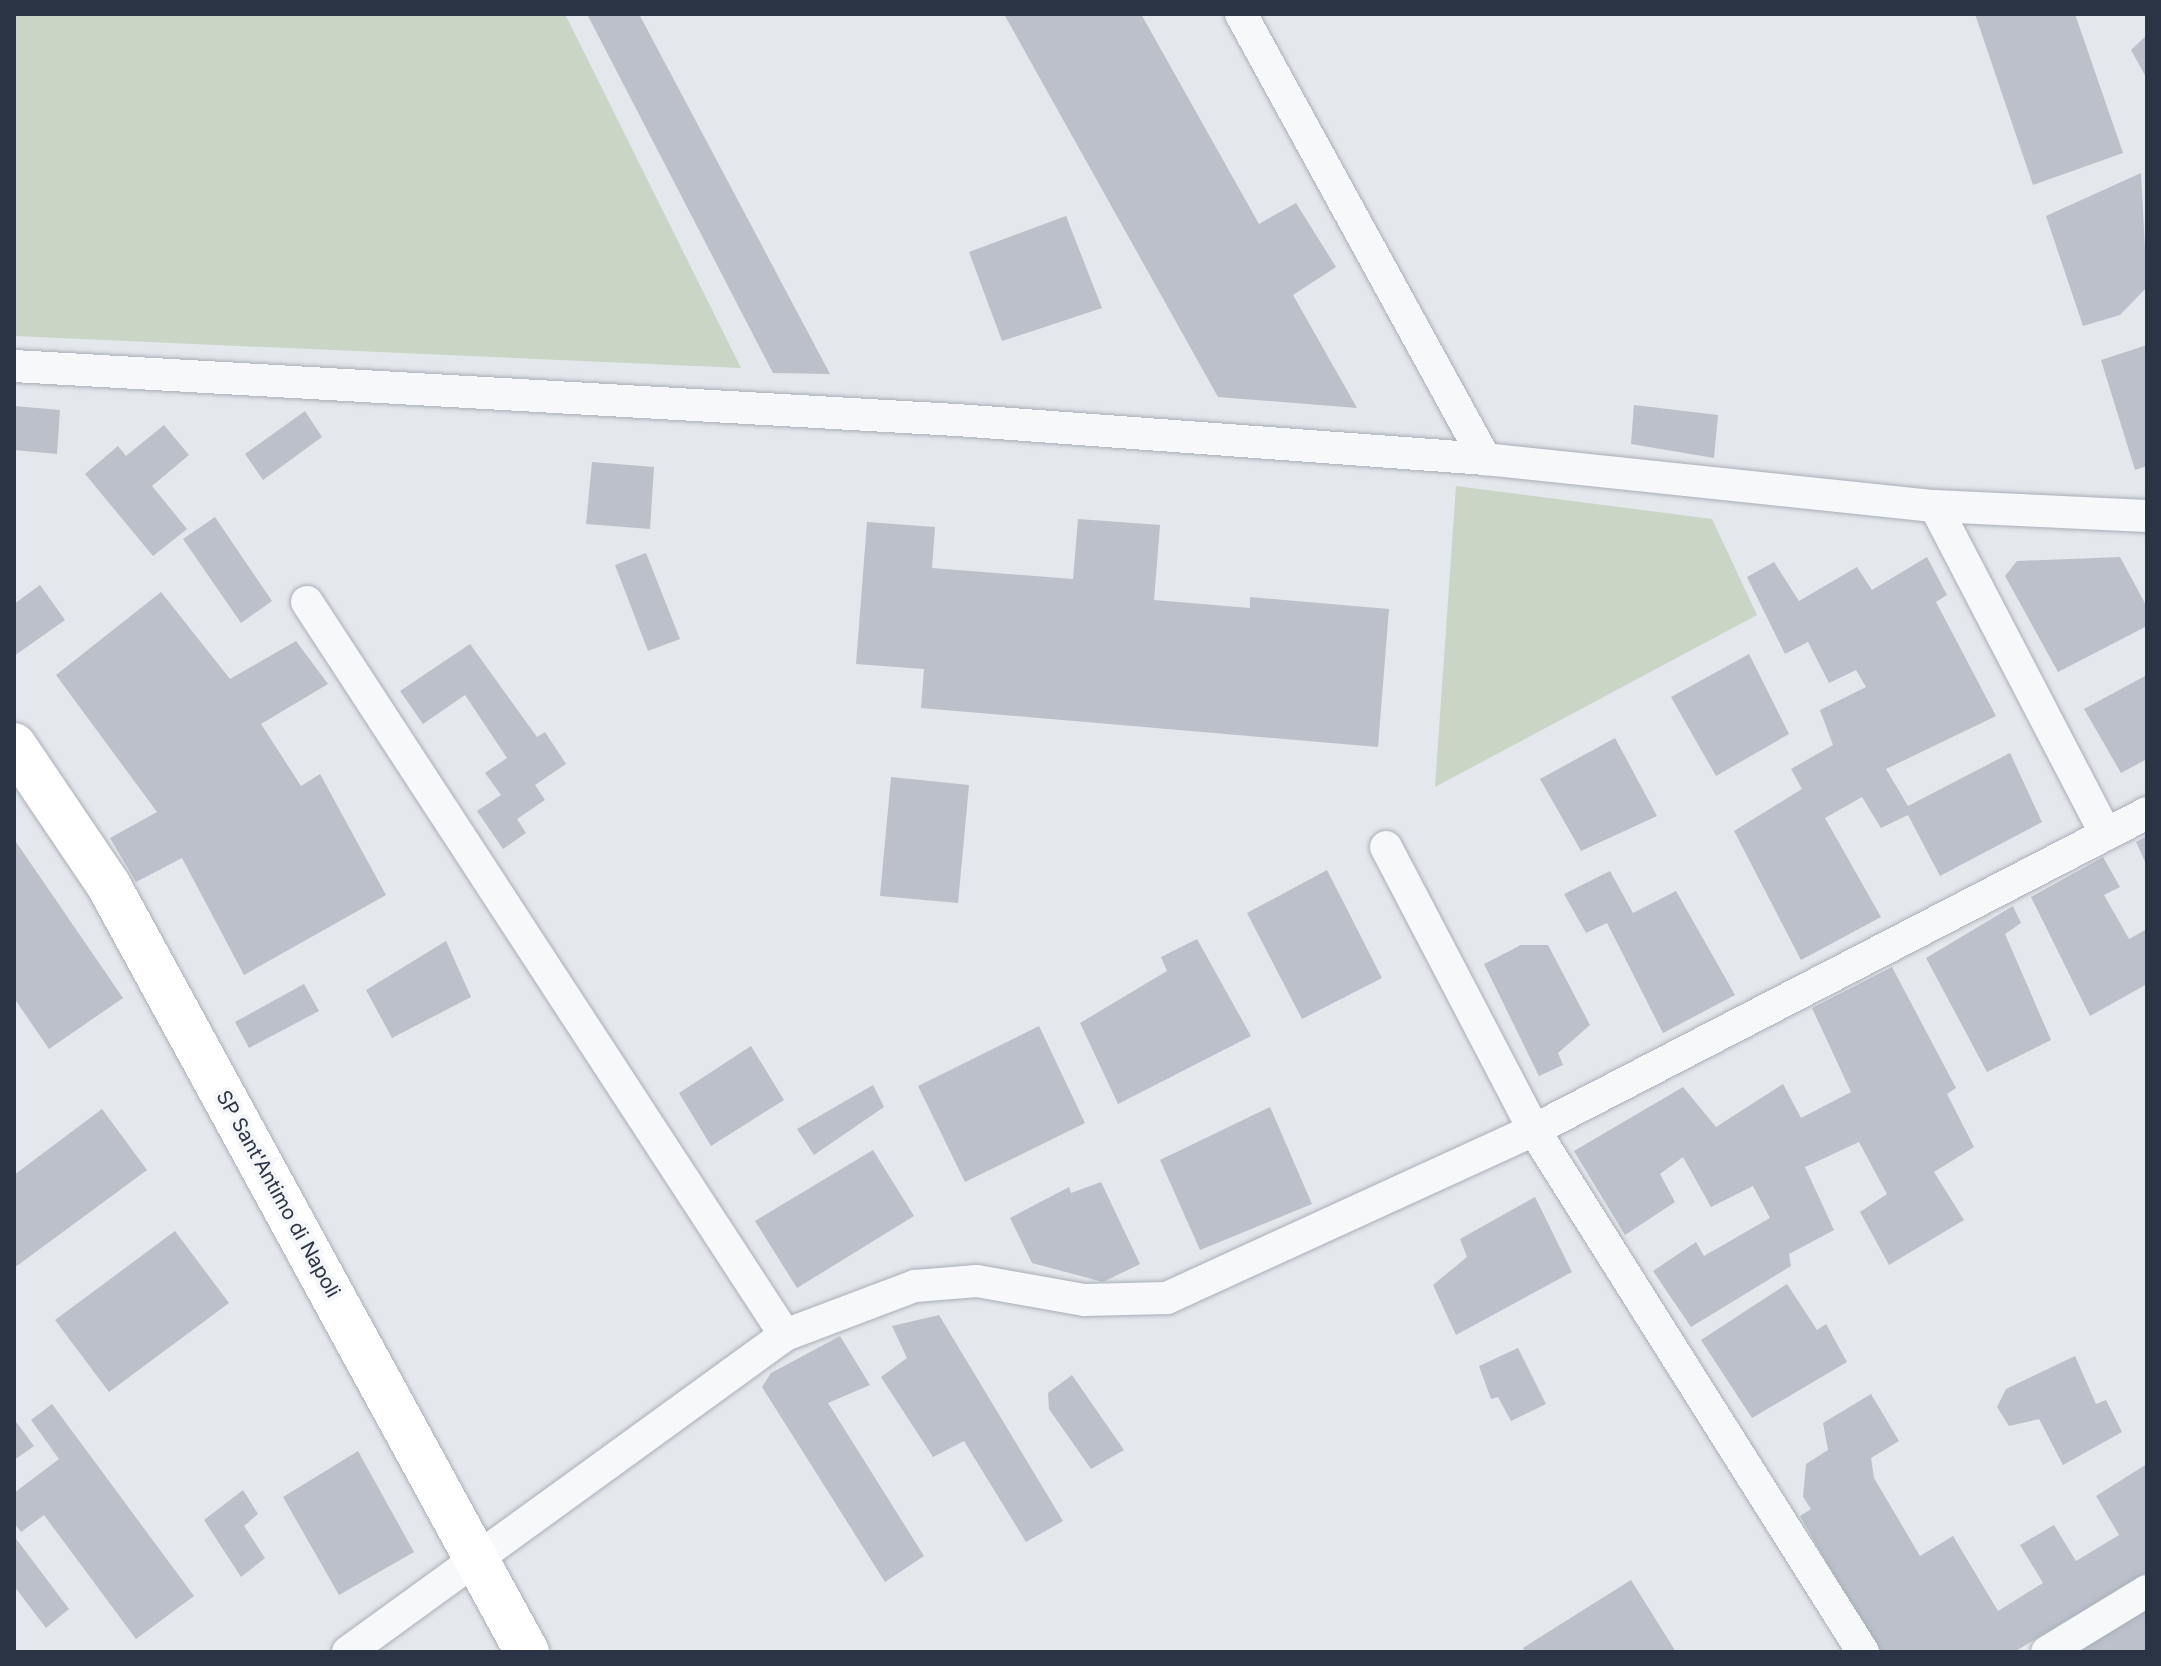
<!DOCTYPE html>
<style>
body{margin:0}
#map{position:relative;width:2161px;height:1666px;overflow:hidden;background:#e4e7ec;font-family:Inter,sans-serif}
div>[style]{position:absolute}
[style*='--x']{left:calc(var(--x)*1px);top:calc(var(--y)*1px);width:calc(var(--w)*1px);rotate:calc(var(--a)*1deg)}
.green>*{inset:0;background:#c9d6c5}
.building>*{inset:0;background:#bbc0ca}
.roads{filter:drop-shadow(0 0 2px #a9aeb7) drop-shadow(0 0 2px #a9aeb7)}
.street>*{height:32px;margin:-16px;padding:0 16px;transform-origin:16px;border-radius:16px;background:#f7f8fa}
.secondary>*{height:44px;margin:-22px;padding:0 22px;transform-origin:22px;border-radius:22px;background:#fff}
span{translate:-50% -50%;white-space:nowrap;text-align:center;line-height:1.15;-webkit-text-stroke:8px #f4f6f9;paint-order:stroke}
.street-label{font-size:20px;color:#2b3445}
.frame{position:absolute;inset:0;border:16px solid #2b3445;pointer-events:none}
</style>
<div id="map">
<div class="green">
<i style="clip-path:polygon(14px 14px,565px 14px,741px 368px,14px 336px)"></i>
<i style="clip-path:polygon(1456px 486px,1712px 519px,1757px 615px,1435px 787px)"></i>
</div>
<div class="building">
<i style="clip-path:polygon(587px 14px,639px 14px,830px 374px,773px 373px)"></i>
<i style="clip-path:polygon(1004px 14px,1141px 14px,1259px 224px,1296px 203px,1336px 267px,1293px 295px,1357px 408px,1218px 397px)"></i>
<i style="clip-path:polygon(1975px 14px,2075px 14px,2123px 153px,2033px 185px)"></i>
<i style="clip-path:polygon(2147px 35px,2147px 79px,2131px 50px)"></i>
<i style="clip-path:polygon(2141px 173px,2147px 287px,2120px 315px,2083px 326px,2046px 216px)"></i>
<i style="clip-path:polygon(1066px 216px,1102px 308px,1002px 341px,969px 252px)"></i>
<i style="clip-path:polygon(2147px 345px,2147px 466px,2135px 470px,2101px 360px)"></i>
<i style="clip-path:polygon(1634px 405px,1718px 415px,1714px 458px,1631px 444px)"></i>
<i style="clip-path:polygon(14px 406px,60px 410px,57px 454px,14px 450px)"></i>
<i style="clip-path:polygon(305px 411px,322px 437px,263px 480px,245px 454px)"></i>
<i style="clip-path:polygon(164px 425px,189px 455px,152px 486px,187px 529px,153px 556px,85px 474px,118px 446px,126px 456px)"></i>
<i style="clip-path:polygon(592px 462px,654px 467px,650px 529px,586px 524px)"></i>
<i style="clip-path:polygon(215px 517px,272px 601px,241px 623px,183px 539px)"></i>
<i style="clip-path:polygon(1078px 519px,1160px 525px,1154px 600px,1250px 608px,1250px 597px,1389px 609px,1378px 747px,921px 708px,924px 669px,856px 664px,867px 522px,935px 527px,932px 568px,1073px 579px)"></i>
<i style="clip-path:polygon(646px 553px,680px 639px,648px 651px,615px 565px)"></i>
<i style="clip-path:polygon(1927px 557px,1947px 595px,1936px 602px,1996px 716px,1886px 769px,1908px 806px,2010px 753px,2042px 822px,1940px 876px,1908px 815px,1881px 828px,1862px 797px,1825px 818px,1881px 917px,1801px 960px,1734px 831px,1802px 789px,1791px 769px,1833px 745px,1820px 710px,1866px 687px,1856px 670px,1829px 683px,1808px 642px,1785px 654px,1747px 577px,1774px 562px,1799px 601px,1857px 567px,1872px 590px)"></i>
<i style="clip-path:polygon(2120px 557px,2147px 607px,2147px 626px,2058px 672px,2005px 576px,2017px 561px)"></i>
<i style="clip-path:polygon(40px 585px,65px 620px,14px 656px,14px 604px)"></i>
<i style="clip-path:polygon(161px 592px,230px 679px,296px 641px,328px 684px,261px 724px,301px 786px,320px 774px,386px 895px,244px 975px,182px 858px,136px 882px,110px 838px,157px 812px,56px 675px)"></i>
<i style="clip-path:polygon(470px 644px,537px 737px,545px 732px,566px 764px,535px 785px,545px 800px,517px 819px,526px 833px,503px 849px,477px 811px,501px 795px,485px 773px,507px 758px,465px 695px,423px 724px,400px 691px)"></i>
<i style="clip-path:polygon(1749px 654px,1789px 734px,1716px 776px,1671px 697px)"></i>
<i style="clip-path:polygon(2147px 675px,2147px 759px,2121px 773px,2084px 709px)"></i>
<i style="clip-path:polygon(1615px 738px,1657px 816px,1581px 851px,1540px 779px)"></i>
<i style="clip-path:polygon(891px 777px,969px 785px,958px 903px,880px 896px)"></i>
<i style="clip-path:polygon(2147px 836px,2147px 866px,2136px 842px)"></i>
<i style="clip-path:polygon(14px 839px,123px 998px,49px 1049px,14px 998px)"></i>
<i style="clip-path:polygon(2103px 857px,2120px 887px,2104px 895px,2129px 939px,2147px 929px,2147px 984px,2090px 1016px,2031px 897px)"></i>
<i style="clip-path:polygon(1327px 870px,1382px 978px,1302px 1019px,1247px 913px)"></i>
<i style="clip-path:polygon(1610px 871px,1633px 913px,1676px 891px,1735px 995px,1663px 1033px,1607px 923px,1586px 933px,1564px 894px)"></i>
<i style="clip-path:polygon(2013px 906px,2021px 923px,2005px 934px,2051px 1040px,1987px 1072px,1926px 958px)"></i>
<i style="clip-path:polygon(1197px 939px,1251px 1036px,1118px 1104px,1080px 1023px,1167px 971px,1161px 957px)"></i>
<i style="clip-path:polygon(446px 941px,471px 997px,392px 1038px,366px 990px)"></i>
<i style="clip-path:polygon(1521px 945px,1548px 945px,1590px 1025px,1558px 1053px,1563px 1065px,1539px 1076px,1484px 964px)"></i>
<i style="clip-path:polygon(1892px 967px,1956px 1088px,1947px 1094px,1974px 1147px,1934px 1172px,1964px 1220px,1889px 1265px,1860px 1212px,1887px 1194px,1859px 1142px,1805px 1167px,1834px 1230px,1789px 1254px,1791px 1266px,1691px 1327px,1653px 1271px,1696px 1242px,1704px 1256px,1770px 1218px,1753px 1186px,1711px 1207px,1683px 1157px,1660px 1174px,1675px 1202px,1625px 1235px,1574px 1151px,1683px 1087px,1716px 1127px,1783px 1084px,1801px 1118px,1851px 1092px,1812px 1008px)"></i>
<i style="clip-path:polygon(304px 984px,319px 1011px,249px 1048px,235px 1022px)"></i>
<i style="clip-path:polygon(1039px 1026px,1085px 1123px,965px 1182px,918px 1086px)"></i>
<i style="clip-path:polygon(751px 1046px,784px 1100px,711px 1146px,679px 1093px)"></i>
<i style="clip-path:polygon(873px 1085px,884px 1107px,814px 1155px,797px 1129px)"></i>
<i style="clip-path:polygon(1270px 1107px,1312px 1204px,1200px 1250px,1160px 1160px)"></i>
<i style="clip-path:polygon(102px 1109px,147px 1170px,14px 1268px,14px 1175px)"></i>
<i style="clip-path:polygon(873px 1150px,914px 1216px,797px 1288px,755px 1221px)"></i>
<i style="clip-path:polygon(1101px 1182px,1140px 1264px,1103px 1282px,1032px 1263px,1010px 1218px,1069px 1187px,1071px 1193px)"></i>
<i style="clip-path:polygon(1535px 1197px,1572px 1272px,1456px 1335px,1433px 1285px,1467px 1257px,1460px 1239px)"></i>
<i style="clip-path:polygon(175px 1231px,229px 1303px,109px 1392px,55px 1320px)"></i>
<i style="clip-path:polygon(1787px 1284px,1817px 1330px,1826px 1324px,1847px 1362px,1752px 1418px,1701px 1340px)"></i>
<i style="clip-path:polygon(939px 1315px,1063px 1521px,1026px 1542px,964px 1441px,933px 1457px,881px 1377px,907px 1358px,892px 1326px)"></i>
<i style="clip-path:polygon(840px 1336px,870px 1385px,828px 1403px,924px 1556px,885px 1582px,762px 1387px,771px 1373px)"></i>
<i style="clip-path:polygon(1518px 1348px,1546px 1404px,1511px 1421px,1498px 1397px,1491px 1399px,1479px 1366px)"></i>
<i style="clip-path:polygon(2075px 1356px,2096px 1404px,2106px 1400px,2122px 1432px,2063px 1465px,2039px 1419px,2009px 1426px,1997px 1407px,2006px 1389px)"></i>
<i style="clip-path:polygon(1072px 1375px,1124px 1450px,1091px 1469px,1049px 1409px,1048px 1393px)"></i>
<i style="clip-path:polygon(1871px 1394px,1899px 1441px,1871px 1458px,1874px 1478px,1920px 1556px,1953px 1536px,1998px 1611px,2043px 1583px,2020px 1545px,2054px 1525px,2076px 1561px,2119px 1535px,2096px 1496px,2147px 1464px,2147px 1572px,2014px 1652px,1877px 1652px,1800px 1516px,1811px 1509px,1803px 1497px,1806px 1464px,1828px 1450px,1823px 1423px)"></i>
<i style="clip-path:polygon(52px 1404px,194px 1596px,136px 1639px,44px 1515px,21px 1532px,14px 1523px,14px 1493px,59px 1459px,31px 1420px)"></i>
<i style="clip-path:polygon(14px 1419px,34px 1446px,14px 1460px)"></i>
<i style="clip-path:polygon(358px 1451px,414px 1552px,339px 1595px,283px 1497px)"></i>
<i style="clip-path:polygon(243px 1490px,258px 1514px,244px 1526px,265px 1558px,241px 1577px,204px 1520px)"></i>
<i style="clip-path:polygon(14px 1536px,69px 1609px,46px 1628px,14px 1586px)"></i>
<i style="clip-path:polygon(1631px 1580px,1676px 1652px,1525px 1652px,1523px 1648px)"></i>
<i style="clip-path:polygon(2147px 1602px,2147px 1652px,2065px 1652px)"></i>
</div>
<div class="roads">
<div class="street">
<i style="--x:1241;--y:14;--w:508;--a:61.26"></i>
<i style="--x:14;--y:366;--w:945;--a:3.28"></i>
<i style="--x:957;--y:420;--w:529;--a:4.22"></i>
<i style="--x:1485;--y:459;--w:452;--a:6"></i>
<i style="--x:1935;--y:506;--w:212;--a:2.7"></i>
<i style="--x:1935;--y:506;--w:370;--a:62.5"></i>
<i style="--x:307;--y:602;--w:875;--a:56.89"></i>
<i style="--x:1386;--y:847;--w:319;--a:62.4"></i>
<i style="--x:1534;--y:1130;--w:617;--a:57.78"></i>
<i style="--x:348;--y:1652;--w:540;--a:-35.96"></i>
<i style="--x:785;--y:1335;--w:139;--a:-20.7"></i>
<i style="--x:915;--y:1286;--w:62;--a:-4.6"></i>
<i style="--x:977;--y:1281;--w:109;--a:10.1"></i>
<i style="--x:1084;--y:1300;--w:83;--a:-1.4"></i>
<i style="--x:1167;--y:1298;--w:404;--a:-24.6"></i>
<i style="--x:1534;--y:1130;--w:690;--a:-27.34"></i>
<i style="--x:2047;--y:1652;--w:117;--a:-31.4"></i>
</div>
<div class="secondary">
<i style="--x:14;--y:745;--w:170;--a:56"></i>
<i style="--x:109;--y:886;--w:873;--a:61.38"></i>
</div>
</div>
<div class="street-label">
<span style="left:278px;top:1194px;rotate:61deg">SP Sant'Antimo di Napoli</span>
</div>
<div class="frame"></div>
</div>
